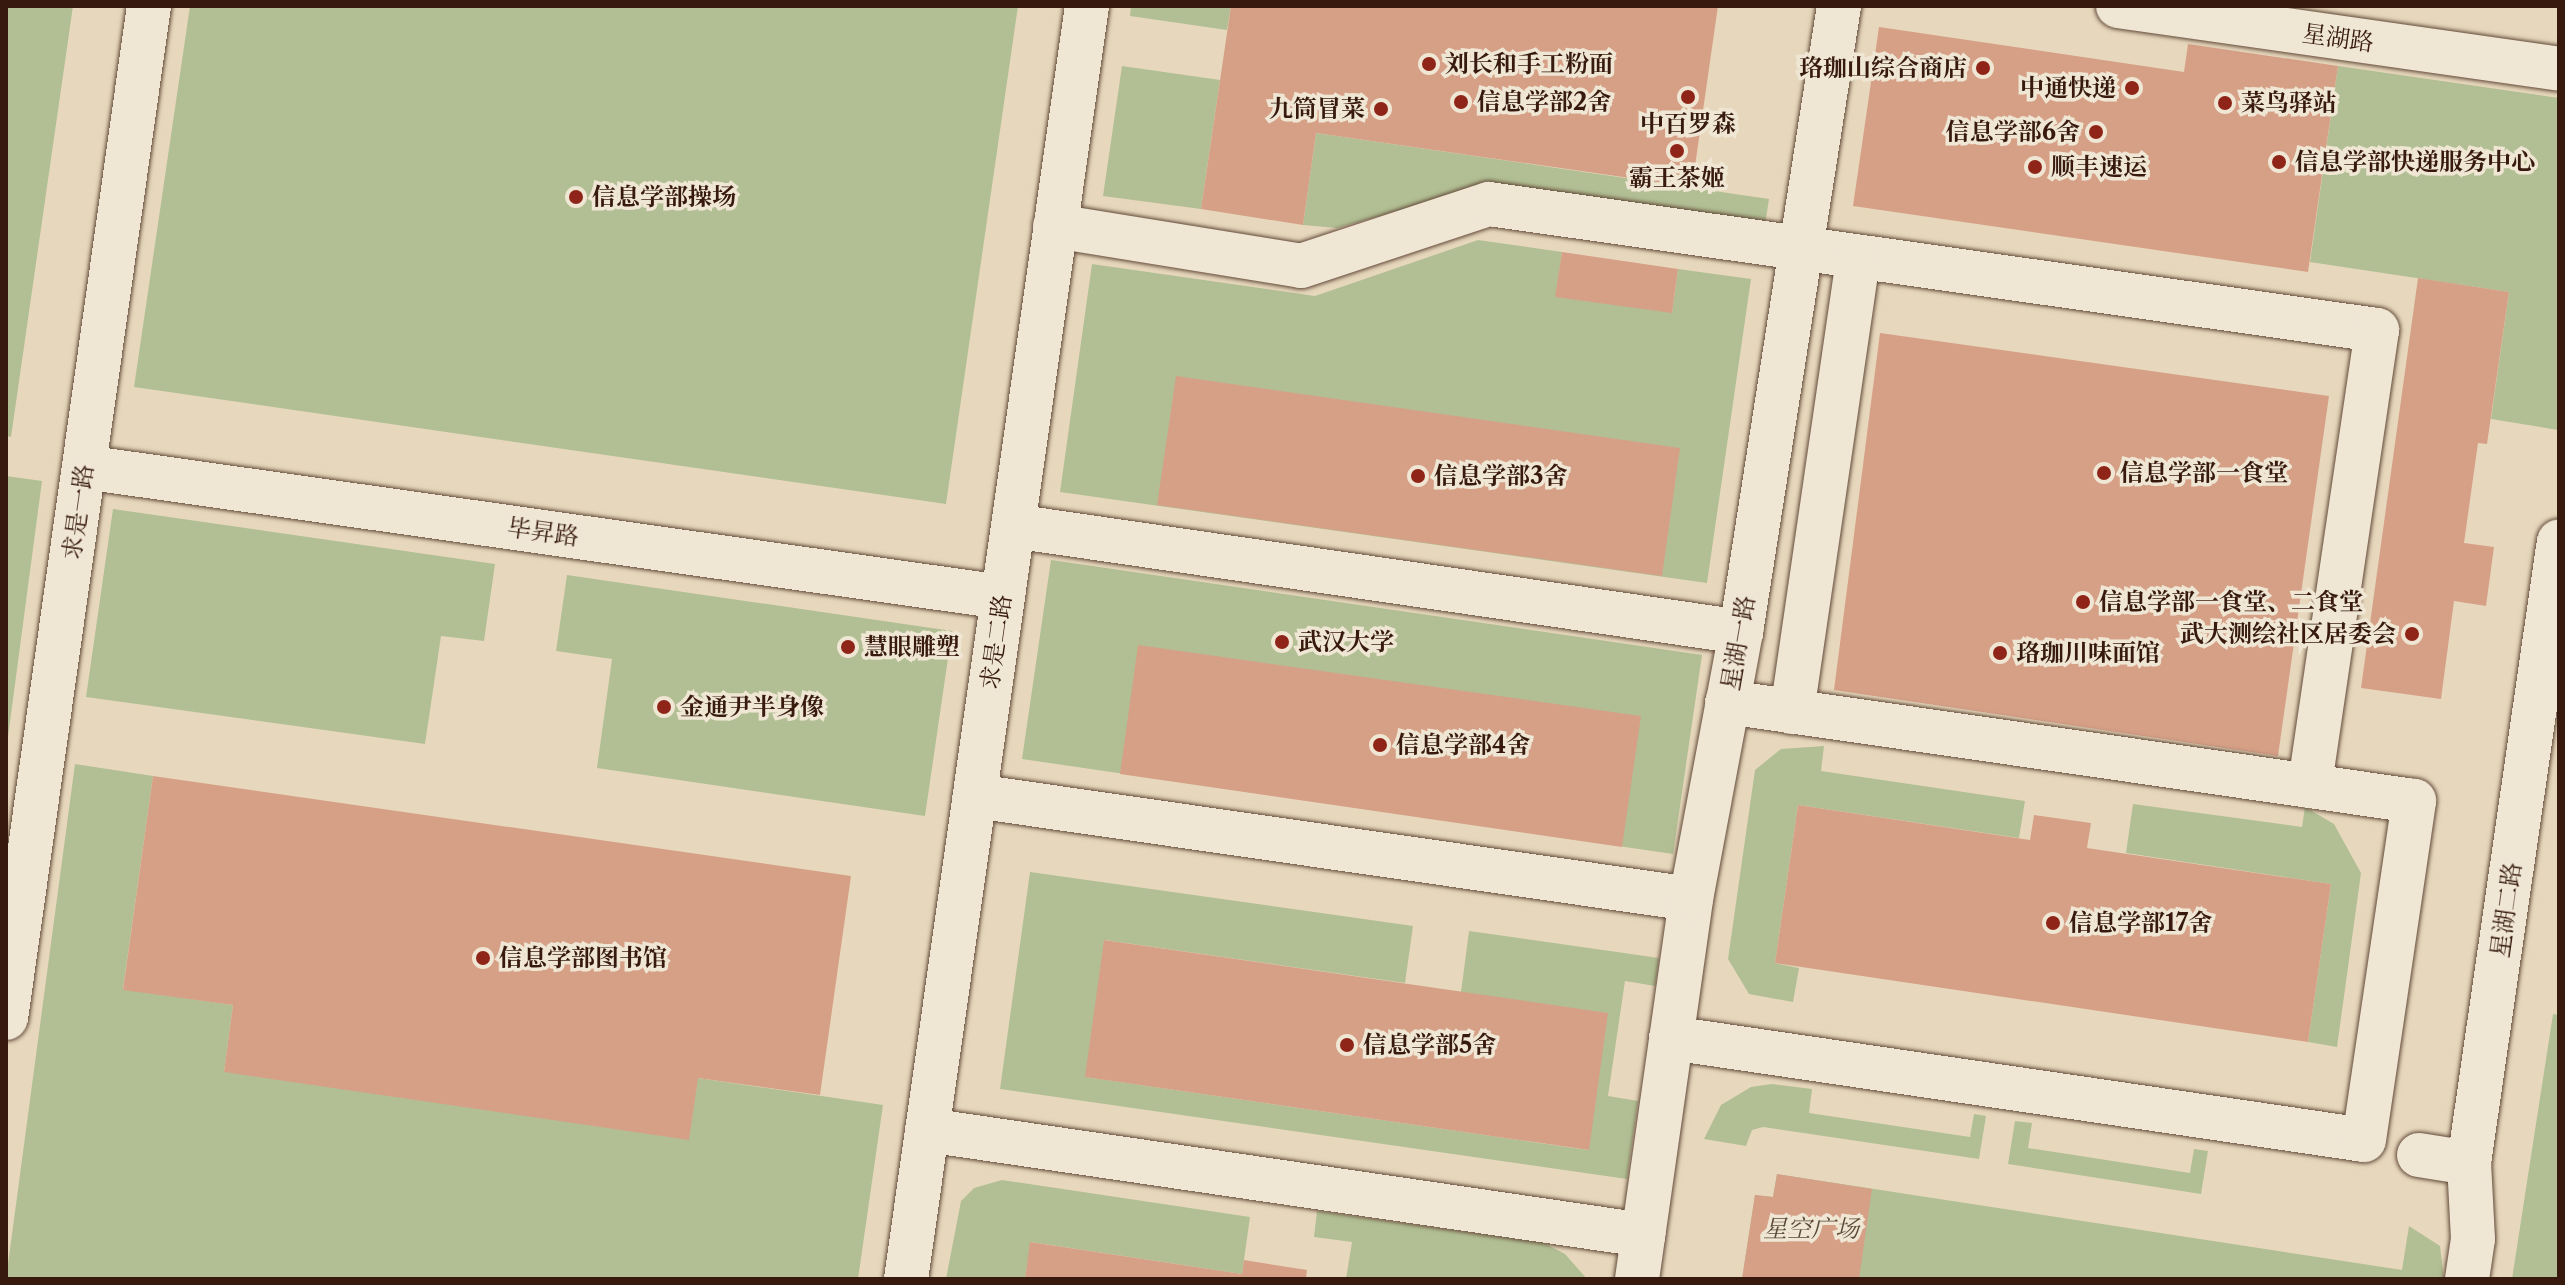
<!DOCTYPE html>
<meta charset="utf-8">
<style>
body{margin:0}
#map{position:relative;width:2565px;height:1285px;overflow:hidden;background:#e7d8bd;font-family:"Libre Caslon Text","Noto Serif SC",serif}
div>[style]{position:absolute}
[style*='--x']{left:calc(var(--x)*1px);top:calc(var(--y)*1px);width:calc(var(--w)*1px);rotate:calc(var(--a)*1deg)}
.green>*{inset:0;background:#b2bf94}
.building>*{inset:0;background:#d6a087}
.roads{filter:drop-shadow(0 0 2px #634a39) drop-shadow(0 0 2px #634a39)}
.minor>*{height:44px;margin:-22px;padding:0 22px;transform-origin:22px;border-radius:22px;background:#efe6d4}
.dots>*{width:22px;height:22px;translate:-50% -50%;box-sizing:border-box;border:4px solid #efe6d4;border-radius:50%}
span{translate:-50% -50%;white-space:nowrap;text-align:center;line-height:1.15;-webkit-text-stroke:7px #efe6d4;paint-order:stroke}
.street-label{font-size:24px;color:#371a0d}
.poi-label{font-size:24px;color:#371a0d;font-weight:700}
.left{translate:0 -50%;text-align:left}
.right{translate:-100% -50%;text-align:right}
.park-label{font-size:24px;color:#5c4c36;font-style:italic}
.frame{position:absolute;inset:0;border:8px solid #371a0d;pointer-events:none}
</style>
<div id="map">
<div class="green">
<i style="clip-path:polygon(6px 6px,73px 6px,11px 437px,6px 436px)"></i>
<i style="clip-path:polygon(190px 6px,1018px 6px,946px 504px,134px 387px)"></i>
<i style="clip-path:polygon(1131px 6px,1231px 6px,1227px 30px,1130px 16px)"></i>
<i style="clip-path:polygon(1122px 66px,1220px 80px,1201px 209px,1103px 196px)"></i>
<i style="clip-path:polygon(2338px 66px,2559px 98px,2558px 430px,2491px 419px,2509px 292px,2310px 262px)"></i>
<i style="clip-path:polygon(1316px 133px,1769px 199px,1765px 225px,1485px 186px,1337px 228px,1303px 225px)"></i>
<i style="clip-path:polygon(1478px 240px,1562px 252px,1556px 296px,1672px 312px,1678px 269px,1751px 279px,1707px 583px,1060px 492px,1092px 264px,1315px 296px)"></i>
<i style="clip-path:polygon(6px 476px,42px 481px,6px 752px)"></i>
<i style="clip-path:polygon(113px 509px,495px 564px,484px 641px,441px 636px,425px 744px,86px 697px)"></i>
<i style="clip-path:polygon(1051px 560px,1702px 655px,1673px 854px,1022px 759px)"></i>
<i style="clip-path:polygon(567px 575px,952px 631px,925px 816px,597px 768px,612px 659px,556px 651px)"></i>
<i style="clip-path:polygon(1824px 746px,1821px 771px,2025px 801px,2019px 838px,1798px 805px,1775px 963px,1799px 968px,1793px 1002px,1749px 994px,1728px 959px,1755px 770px,1781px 749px)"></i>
<i style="clip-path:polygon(75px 764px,153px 776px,123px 989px,233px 1005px,224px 1072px,698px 1078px,883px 1105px,858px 1279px,6px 1279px)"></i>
<i style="clip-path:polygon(2133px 804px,2302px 827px,2305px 807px,2334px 824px,2361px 873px,2337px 1047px,2308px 1042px,2331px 884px,2126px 853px)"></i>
<i style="clip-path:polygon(1030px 872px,1413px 926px,1405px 983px,1105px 940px,1086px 1077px,1588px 1150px,1461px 992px,1469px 931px,1659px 958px,1655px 986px,1625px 981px,1608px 1096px,1638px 1101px,1627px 1179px,1000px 1089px)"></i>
<i style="clip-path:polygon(2553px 1014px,2559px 1015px,2559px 1279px,2512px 1279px)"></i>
<i style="clip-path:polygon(1772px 1084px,1812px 1089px,1809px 1113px,1970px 1137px,1974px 1114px,1986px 1116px,1979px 1159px,1763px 1127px,1752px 1130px,1746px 1146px,1704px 1139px,1721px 1105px,1751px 1087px)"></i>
<i style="clip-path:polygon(2015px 1121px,2032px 1123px,2028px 1148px,2190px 1173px,2194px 1149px,2208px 1151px,2201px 1194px,2008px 1164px)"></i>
<i style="clip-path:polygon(1777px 1174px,2402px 1270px,2409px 1226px,2440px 1246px,2444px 1279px,1742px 1279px,1755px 1195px,1773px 1197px)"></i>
<i style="clip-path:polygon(1002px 1180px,1250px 1217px,1242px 1274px,1031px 1242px,1025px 1279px,946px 1279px,961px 1201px,974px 1188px)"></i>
<i style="clip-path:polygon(1317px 1211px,1544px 1243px,1565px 1254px,1587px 1279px,1346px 1279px,1352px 1242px,1314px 1237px)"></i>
</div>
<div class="building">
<i style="clip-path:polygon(1231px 6px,1718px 6px,1692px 187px,1316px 133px,1303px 225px,1201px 209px)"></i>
<i style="clip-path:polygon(1879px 27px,2184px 72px,2188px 44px,2338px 66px,2308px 272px,1853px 206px)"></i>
<i style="clip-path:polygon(1562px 252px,1678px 269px,1672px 313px,1555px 297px)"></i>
<i style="clip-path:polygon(2418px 278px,2509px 292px,2487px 444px,2478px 443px,2464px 543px,2494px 547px,2486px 606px,2454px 601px,2441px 699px,2361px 688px)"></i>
<i style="clip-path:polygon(1880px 333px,2329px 396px,2278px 756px,1834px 690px)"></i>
<i style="clip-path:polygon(1176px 376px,1680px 448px,1662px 576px,1157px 505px)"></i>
<i style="clip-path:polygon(1138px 645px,1641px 716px,1622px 847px,1120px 774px)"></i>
<i style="clip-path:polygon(153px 776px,851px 876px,820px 1095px,698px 1078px,689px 1140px,224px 1072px,233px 1005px,123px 990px)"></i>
<i style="clip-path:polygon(1798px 805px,2030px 840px,2034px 815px,2091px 823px,2087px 848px,2331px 884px,2308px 1042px,1775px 963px)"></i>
<i style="clip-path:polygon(1104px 940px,1608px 1013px,1589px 1150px,1085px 1077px)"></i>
<i style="clip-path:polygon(1777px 1174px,1872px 1189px,1859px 1279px,1742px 1279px,1755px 1195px,1773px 1197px)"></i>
<i style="clip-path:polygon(1030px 1242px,1242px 1274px,1244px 1260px,1307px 1270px,1306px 1279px,1025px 1279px)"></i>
</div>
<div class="roads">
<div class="minor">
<i style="--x:2118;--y:6;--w:445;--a:8.1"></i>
<i style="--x:1055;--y:226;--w:249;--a:9.2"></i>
<i style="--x:1301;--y:266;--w:198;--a:-18.3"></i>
<i style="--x:1489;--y:204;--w:897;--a:8.08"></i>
<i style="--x:2377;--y:330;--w:461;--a:98.4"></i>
<i style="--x:84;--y:467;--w:927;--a:8.06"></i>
<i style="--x:1013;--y:526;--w:736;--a:8.28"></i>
<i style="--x:1792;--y:712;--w:460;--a:-81.7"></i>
<i style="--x:975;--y:796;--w:723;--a:8.19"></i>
<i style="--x:6;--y:1018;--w:1022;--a:-81.96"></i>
<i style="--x:1671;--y:1038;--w:700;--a:8.37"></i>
<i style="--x:2364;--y:1140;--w:343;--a:-81.6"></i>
<i style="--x:2414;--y:801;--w:694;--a:-171.8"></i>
<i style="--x:927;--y:1130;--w:724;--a:8.34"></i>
<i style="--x:2419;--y:1155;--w:51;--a:9.1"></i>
<i style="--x:906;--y:1279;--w:1286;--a:-81.91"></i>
<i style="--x:1637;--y:1279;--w:384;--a:-81.9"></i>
<i style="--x:1691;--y:899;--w:272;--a:-79.4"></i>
<i style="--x:1741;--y:632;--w:634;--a:-81.1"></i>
<i style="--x:2467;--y:1279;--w:40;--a:-81.5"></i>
<i style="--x:2473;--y:1239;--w:76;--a:-93"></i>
<i style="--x:2469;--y:1163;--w:628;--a:-81.77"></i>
</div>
</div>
<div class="dots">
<i style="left:1429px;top:64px;background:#8f2418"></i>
<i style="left:1983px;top:68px;background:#8f2418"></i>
<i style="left:2132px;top:88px;background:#8f2418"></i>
<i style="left:1688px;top:97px;background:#8f2418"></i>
<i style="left:1461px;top:102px;background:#8f2418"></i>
<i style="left:2225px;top:103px;background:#8f2418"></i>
<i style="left:1381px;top:109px;background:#8f2418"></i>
<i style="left:2096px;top:132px;background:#8f2418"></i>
<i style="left:1677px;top:151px;background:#8f2418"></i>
<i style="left:2279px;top:162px;background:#8f2418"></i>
<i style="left:2035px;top:167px;background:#8f2418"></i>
<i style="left:576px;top:197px;background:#8f2418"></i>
<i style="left:2104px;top:473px;background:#8f2418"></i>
<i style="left:1418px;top:476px;background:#8f2418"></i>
<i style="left:2083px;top:602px;background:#8f2418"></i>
<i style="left:2412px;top:634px;background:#8f2418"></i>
<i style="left:1282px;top:642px;background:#8f2418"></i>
<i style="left:848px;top:647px;background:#8f2418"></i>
<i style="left:2000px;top:653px;background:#8f2418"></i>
<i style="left:664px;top:707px;background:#8f2418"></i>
<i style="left:1380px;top:745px;background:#8f2418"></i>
<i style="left:2053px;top:923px;background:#8f2418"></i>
<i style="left:483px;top:958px;background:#8f2418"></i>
<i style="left:1347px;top:1045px;background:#8f2418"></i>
</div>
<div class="street-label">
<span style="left:2338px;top:38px;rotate:8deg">星湖路</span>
<span style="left:78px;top:512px;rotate:-82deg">求是一路</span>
<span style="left:543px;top:532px;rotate:8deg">毕昇路</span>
<span style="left:996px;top:642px;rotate:-82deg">求是二路</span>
<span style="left:1738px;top:643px;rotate:-80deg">星湖一路</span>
<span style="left:2506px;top:910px;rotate:-82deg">星湖二路</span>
</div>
<div class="poi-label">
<span class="left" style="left:1445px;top:64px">刘长和手工粉面</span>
<span class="right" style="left:1967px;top:68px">珞珈山综合商店</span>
<span class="right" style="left:2116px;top:88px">中通快递</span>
<span class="left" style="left:1477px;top:102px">信息学部2舍</span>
<span class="left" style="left:2241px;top:103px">菜鸟驿站</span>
<span class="right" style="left:1365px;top:109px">九筒冒菜</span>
<span style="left:1688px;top:124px">中百罗森</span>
<span class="right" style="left:2080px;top:132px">信息学部6舍</span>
<span class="left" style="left:2295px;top:162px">信息学部快递服务中心</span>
<span class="left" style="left:2051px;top:167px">顺丰速运</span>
<span style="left:1677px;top:178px">霸王茶姬</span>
<span class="left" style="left:592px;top:197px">信息学部操场</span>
<span class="left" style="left:2120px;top:473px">信息学部一食堂</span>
<span class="left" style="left:1434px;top:476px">信息学部3舍</span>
<span class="left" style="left:2099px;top:602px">信息学部一食堂、二食堂</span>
<span class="right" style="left:2396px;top:634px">武大测绘社区居委会</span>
<span class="left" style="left:1298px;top:642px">武汉大学</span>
<span class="left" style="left:864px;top:647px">慧眼雕塑</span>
<span class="left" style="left:2016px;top:653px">珞珈川味面馆</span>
<span class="left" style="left:680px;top:707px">金通尹半身像</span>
<span class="left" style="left:1396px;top:745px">信息学部4舍</span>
<span class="left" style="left:2069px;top:923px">信息学部17舍</span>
<span class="left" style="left:499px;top:958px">信息学部图书馆</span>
<span class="left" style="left:1363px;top:1045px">信息学部5舍</span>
</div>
<div class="park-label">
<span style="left:1811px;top:1229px">星空广场</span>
</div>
<div class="frame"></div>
</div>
